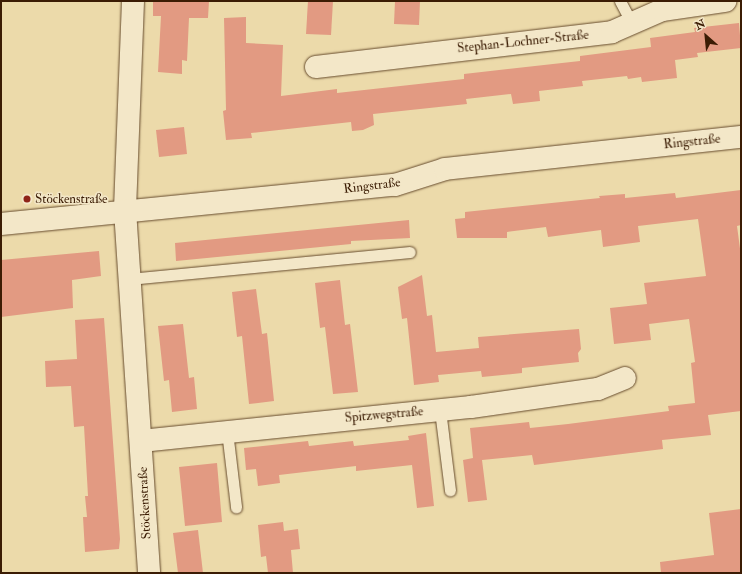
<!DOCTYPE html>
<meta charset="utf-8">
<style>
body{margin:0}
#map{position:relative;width:742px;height:574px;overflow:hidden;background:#ecdaaa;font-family:"IM FELL Double Pica",serif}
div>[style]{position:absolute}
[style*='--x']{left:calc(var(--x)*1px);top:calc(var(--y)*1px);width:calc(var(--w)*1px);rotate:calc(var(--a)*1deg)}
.building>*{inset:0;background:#e29a82}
.roads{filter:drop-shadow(0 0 1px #674c2e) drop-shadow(0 0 1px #674c2e)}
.lane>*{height:11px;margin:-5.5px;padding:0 5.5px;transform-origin:5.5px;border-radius:5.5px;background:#f3e7c8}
.street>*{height:22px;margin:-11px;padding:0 11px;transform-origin:11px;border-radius:11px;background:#f3e7c8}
.dots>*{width:11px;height:11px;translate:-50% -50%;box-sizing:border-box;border:2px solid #f3e7c8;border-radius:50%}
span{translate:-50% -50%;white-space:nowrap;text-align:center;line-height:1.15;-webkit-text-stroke:3px #f3e7c8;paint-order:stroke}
.street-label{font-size:13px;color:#3b1c04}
.poi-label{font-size:13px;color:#3b1c04}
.left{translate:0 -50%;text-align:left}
.frame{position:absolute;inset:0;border:2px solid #3b1c04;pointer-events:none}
.north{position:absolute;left:686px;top:16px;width:40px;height:40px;-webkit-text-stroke:3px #f3e7c8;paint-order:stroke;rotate:333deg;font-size:11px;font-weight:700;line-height:16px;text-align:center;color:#3b1c04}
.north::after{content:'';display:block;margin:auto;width:14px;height:18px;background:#3b1c04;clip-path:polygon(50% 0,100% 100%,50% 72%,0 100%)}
</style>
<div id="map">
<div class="building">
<i style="clip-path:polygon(153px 1px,209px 1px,208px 18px,189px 18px,187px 61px,182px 60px,182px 74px,158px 72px,161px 16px,153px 16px)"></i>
<i style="clip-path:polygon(308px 1px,333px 1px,331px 35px,306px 34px)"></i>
<i style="clip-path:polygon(395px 1px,420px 1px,419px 25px,394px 24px)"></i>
<i style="clip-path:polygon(246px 17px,246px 43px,283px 45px,281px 96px,337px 89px,337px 93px,464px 79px,464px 74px,580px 61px,580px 56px,651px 47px,650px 38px,695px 32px,694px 28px,739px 23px,741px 48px,697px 53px,698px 57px,675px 60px,677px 78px,642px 82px,641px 77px,628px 79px,627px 76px,582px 81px,583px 86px,539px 91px,540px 101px,513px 104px,511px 94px,466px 99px,467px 104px,373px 114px,374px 125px,363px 130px,352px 131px,351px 122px,251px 133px,252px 138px,226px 140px,223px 111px,226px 110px,224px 18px)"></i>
<i style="clip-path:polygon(184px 127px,187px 154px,159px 157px,156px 130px)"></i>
<i style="clip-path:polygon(741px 190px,741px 225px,737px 226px,741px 256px,741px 411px,708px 415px,711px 435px,662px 440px,663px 449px,534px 465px,532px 455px,482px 460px,487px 500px,468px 502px,463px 460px,473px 458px,470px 428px,529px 422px,530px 428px,568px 424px,669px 411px,668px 406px,695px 403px,691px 363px,695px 362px,689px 319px,649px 324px,651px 340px,614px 344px,610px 308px,647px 304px,644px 283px,706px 276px,698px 219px,638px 226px,640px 242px,603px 247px,601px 230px,548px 237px,546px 227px,507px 232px,507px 238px,457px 238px,455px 219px,465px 218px,465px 212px,600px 198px,599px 196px,625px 194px,625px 198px,675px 193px,676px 198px)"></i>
<i style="clip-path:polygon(409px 220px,410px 238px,351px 241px,351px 244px,176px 261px,175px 243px)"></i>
<i style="clip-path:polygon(99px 251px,101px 276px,72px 280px,73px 308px,1px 317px,1px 260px)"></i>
<i style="clip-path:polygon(422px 275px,427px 316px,432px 315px,436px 352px,479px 348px,478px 337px,579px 329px,581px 349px,578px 353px,579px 362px,522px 368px,522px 373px,482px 377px,481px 371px,438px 375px,439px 382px,414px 385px,407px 318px,402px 319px,398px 287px)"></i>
<i style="clip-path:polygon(340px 280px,345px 325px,350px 324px,358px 392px,333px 394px,325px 327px,320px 328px,315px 283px)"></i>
<i style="clip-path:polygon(256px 289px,262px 334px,267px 333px,274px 401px,249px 404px,242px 336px,237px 337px,232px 292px)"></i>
<i style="clip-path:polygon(104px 318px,120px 539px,119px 549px,85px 552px,83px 517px,87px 517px,85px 496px,88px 496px,84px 426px,74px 427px,71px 386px,46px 387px,45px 361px,77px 359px,75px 320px)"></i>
<i style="clip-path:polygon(183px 324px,189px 378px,194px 377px,197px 409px,172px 412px,169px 380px,164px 381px,158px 326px)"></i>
<i style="clip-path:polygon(426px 433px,434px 506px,417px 508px,412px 465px,356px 471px,356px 466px,279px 475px,280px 483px,258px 486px,256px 469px,246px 470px,244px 448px,308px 441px,309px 446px,353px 441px,354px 446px,409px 440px,408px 436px)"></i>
<i style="clip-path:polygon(217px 463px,222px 522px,185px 526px,179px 467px)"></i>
<i style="clip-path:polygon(741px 509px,741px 573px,661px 573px,660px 562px,714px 555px,709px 513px)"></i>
<i style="clip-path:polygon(283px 522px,284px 531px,298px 529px,300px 549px,291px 550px,293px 573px,268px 573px,266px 556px,261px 557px,258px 525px)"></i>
<i style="clip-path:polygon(198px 530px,203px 573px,178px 573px,173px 533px)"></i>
</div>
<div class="roads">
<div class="lane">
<i style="--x:620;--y:1;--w:26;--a:62"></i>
<i style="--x:129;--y:279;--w:282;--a:-5.5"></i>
<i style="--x:440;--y:410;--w:81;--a:82.9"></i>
<i style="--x:227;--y:431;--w:77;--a:83.2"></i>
</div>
<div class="street">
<i style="--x:133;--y:1;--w:209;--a:92.2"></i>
<i style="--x:125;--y:210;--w:364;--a:86.2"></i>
<i style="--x:316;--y:67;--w:298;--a:-6.7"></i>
<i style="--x:612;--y:32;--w:55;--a:-23.7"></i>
<i style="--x:662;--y:10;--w:64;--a:-8.1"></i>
<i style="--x:1;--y:224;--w:396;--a:-5.7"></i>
<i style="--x:395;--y:185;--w:52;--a:-17.7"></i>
<i style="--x:445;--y:169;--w:298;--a:-6.2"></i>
<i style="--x:141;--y:441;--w:332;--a:-5.9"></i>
<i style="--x:471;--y:407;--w:128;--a:-8.1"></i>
<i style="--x:598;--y:389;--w:29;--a:-22"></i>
</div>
</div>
<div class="dots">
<i style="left:27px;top:199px;background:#8f2418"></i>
</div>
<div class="street-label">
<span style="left:523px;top:42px;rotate:-6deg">Stephan-Lochner-Straße</span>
<span style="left:692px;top:142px;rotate:-6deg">Ringstraße</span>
<span style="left:372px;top:186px;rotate:-7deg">Ringstraße</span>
<span style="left:384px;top:415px;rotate:-5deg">Spitzwegstraße</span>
<span style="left:145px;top:503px;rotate:-93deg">Stöckenstraße</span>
</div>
<div class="poi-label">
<span class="left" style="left:35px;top:199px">Stöckenstraße</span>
</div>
<div class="frame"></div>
<div class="north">N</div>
</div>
